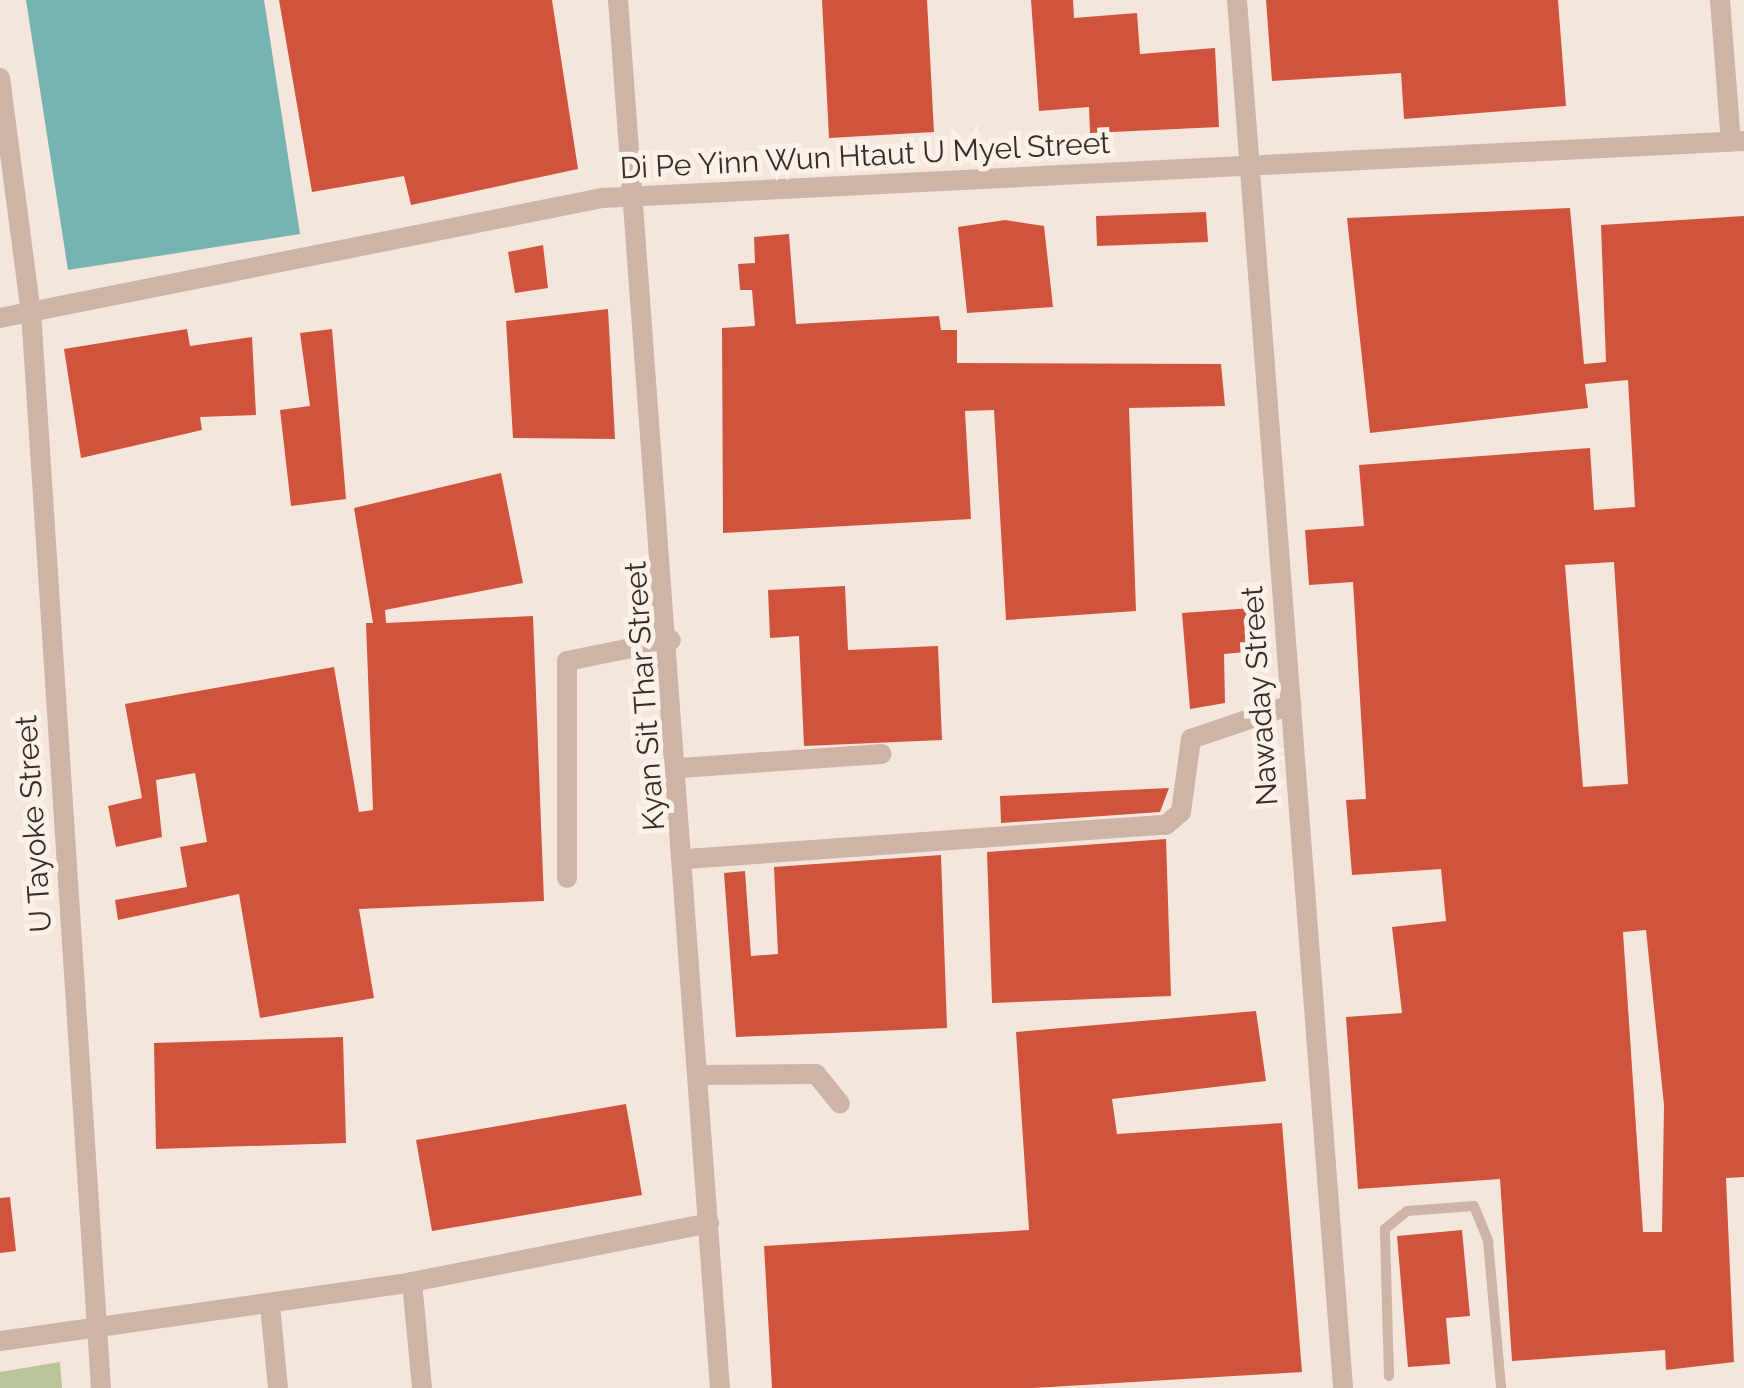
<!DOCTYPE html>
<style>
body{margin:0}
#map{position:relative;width:1744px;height:1388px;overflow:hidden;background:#f4e6db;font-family:Raleway,sans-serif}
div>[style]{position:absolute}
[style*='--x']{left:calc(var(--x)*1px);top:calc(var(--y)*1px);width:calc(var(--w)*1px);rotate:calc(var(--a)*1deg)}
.green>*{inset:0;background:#bac499}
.water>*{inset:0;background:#77b4b1}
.building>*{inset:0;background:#d0543d}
.service>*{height:10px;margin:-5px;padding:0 5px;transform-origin:5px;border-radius:5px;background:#cdb4a6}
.minor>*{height:20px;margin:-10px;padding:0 10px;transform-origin:10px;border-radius:10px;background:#cdb4a6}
span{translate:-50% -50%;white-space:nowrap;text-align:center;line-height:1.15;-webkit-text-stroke:10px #fbf1e8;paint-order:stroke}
.street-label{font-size:30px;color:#392b27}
</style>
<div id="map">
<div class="green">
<i style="clip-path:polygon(60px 1362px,62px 1388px,0 1388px,0 1372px)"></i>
</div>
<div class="water">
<i style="clip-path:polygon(26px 0,264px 0,300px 234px,68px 270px)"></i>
</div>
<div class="building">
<i style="clip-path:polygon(279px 0,552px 0,578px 169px,411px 205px,404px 176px,312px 192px)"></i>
<i style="clip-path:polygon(822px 0,927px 0,934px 132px,829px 138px)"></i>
<i style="clip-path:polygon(1031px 0,1073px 0,1074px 18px,1137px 13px,1140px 54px,1215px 48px,1219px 127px,1090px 133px,1089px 107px,1039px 111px)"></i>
<i style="clip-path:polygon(1266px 0,1558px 0,1566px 106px,1404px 119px,1401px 73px,1272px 81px)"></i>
<i style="clip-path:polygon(evenodd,1570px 208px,1584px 364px,1606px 362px,1601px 225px,1744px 216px,1744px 1177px,1726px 1178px,1734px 1362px,1666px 1370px,1665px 1350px,1512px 1361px,1500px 1179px,1358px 1189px,1346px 1017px,1402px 1013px,1392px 927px,1446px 921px,1441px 869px,1352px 875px,1346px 800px,1366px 799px,1353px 582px,1309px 585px,1305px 530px,1364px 526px,1359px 465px,1590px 448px,1594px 510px,1635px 507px,1628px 380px,1585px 384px,1588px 408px,1370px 433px,1347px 218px,1570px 208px,1614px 562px,1628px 784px,1583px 787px,1565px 565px,1614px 562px,1570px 208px,1646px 930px,1664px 1105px,1662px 1232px,1643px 1232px,1623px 932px,1646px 930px)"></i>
<i style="clip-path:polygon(1206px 212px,1208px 242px,1097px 246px,1096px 216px)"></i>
<i style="clip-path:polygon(1005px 220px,1044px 226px,1053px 307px,967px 313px,958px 227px)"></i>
<i style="clip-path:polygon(789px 234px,796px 324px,939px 316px,941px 330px,957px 330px,957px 363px,1221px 364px,1225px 406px,1129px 408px,1136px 611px,1006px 620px,994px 410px,965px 411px,971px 519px,723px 533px,722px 328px,755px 326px,752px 290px,740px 290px,738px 264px,755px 263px,754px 237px)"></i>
<i style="clip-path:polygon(543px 245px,548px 288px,515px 293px,508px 252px)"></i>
<i style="clip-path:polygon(608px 309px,615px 439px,513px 438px,506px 321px)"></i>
<i style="clip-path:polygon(187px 329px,190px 346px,252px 337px,256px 415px,200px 417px,202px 430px,81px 458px,64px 349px)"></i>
<i style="clip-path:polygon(332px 329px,346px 499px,291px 506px,280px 410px,310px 406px,300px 333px)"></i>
<i style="clip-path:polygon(501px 473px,523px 583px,385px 610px,386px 623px,533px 616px,544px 901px,359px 909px,374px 998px,260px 1018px,239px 894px,118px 920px,115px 900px,187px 887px,180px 847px,207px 842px,195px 773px,156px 780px,162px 837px,116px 847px,108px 806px,142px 798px,125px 704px,334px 667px,359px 812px,373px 810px,366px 623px,373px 623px,354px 508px)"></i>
<i style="clip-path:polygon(845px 586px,848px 650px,938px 646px,942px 740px,804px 746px,799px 636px,770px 638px,768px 590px)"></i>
<i style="clip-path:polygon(1252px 608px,1256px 651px,1224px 654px,1225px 703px,1190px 709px,1182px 613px)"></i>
<i style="clip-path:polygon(1169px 788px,1160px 812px,1001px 823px,1000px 796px)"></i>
<i style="clip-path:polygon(1166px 839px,1171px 996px,992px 1003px,987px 852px)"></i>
<i style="clip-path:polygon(941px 855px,947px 1028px,736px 1037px,724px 873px,745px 871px,751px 956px,778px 954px,774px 867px)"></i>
<i style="clip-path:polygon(1256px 1011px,1266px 1081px,1112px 1099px,1117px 1134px,1282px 1123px,1302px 1372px,1033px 1388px,772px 1388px,764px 1246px,1029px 1230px,1016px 1032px)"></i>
<i style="clip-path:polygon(343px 1037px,346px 1143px,156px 1149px,154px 1043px)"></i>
<i style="clip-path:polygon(626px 1104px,642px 1195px,432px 1231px,416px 1140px)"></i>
<i style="clip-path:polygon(10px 1197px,16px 1251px,0 1253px,0 1198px)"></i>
<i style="clip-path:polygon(1462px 1230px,1470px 1316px,1446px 1318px,1450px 1364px,1408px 1367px,1397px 1236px)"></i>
</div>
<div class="service">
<i style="--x:1389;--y:1376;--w:147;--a:-91.6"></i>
<i style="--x:1385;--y:1229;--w:28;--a:-39"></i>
<i style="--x:1407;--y:1211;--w:67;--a:-4.3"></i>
<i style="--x:1474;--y:1206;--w:38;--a:68"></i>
<i style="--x:1488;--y:1241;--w:148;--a:84.9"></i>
</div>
<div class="minor">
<i style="--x:618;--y:0;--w:1392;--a:85.8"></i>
<i style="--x:1237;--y:0;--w:1392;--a:85.63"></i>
<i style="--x:1720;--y:0;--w:142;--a:85.6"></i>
<i style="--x:0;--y:78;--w:236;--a:82.5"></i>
<i style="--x:31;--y:312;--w:1078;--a:86.28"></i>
<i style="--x:0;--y:318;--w:614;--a:-11.27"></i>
<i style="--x:602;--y:198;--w:1143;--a:-2.86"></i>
<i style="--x:680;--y:768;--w:202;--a:-4"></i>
<i style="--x:686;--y:859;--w:481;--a:-4.1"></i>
<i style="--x:1166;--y:825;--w:20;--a:-41"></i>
<i style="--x:1181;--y:812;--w:74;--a:-82.2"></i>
<i style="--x:1191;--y:739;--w:106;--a:-18.8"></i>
<i style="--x:567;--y:878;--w:217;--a:-90"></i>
<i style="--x:567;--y:661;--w:106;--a:-11.4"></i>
<i style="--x:700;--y:1075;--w:116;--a:-0.5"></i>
<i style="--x:816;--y:1074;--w:38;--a:51"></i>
<i style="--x:412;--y:1282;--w:106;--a:84.6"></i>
<i style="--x:270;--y:1305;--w:83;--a:84.5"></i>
<i style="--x:0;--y:1341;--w:416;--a:-8.1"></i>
<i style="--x:412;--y:1282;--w:303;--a:-11.2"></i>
</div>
<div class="street-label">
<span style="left:865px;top:156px;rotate:-3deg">Di Pe Yinn Wun Htaut U Myel Street</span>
<span style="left:645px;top:696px;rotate:-94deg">Kyan Sit Thar Street</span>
<span style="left:1260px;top:696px;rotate:-94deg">Nawaday Street</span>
<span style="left:34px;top:824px;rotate:-94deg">U Tayoke Street</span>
</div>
</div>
